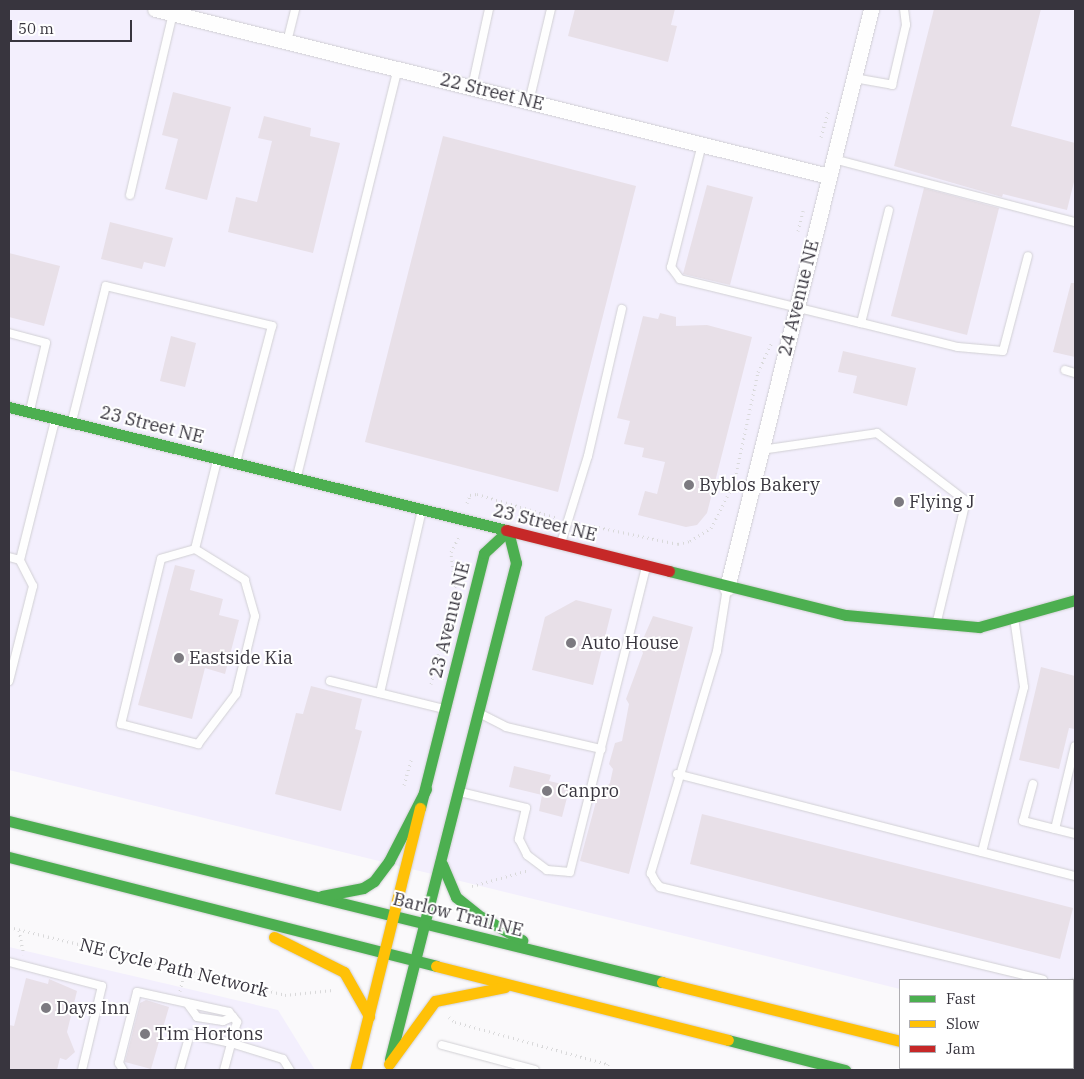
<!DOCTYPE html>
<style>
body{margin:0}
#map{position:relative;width:1084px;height:1079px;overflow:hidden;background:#faf9fb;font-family:"IBM Plex Serif",serif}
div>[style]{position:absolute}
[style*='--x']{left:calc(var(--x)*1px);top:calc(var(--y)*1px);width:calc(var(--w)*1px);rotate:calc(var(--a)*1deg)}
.built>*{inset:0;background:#f3effd}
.building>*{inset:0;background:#e8e0e8}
.path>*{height:3px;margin-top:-1.5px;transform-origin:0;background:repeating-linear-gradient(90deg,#d9d9da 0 1px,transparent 0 5px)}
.roads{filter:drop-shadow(0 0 1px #d1d0d4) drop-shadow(0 0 1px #d1d0d4)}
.lane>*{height:8px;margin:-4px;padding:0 4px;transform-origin:4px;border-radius:4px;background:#fefefe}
.street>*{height:15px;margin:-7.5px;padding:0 7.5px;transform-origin:7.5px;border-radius:7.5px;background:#fefefe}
.fast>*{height:11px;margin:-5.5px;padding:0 5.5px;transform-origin:5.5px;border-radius:5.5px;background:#4caf50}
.slow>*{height:11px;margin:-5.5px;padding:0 5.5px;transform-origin:5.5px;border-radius:5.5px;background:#ffc107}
.jam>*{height:11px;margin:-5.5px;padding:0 5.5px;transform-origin:5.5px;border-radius:5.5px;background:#c62828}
.dots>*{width:14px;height:14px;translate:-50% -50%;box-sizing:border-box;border:2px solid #fff;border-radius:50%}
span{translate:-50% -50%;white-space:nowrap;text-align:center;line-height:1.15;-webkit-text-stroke:4px #fff;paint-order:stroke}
.street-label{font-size:18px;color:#38353e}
.poi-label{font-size:18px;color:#38353e}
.left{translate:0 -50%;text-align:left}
.frame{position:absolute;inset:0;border:10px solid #38353e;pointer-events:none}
.legend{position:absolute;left:899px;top:979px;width:175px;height:90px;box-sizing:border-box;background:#fff;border:1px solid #afaeb2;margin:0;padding:6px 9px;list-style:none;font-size:15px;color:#38353e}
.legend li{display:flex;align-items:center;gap:10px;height:25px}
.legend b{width:25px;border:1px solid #afaeb2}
.scale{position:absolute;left:10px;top:20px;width:122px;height:22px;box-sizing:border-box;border:2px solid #38353e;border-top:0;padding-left:6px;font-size:15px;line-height:18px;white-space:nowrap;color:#38353e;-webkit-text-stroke:4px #fff;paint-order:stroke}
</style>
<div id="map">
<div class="built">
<i style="clip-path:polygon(9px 9px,1075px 9px,1075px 1032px,1073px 980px,900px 980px,900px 989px,9px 770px)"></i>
<i style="clip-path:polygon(9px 947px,278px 1010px,315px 1070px,9px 1070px)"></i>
</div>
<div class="building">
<i style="clip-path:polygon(575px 9px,675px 9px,671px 25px,677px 26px,668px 62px,568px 36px)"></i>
<i style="clip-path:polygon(934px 9px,1041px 9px,1011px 126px,1075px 143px,1075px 178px,1067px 210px,1003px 194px,1002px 197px,894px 166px)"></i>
<i style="clip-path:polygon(173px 92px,231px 107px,207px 200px,165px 189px,178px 139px,162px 135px)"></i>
<i style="clip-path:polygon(264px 116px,311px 128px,310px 136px,340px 143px,313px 253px,228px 232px,236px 197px,257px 202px,272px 141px,258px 138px)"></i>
<i style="clip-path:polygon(443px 136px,636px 186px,558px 492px,365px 442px)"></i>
<i style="clip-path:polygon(707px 185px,753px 197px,730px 285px,683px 274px)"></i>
<i style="clip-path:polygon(924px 188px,999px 208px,967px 335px,891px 316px)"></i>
<i style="clip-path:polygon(110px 222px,173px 238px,165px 267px,144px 262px,142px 269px,101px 259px)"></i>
<i style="clip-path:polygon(9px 253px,60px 266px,44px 326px,9px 317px)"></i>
<i style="clip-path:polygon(1071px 283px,1075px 283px,1075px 357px,1053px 352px)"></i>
<i style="clip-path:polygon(660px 313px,676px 317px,676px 326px,707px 325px,752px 337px,707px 513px,697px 525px,686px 527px,638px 515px,645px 491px,657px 494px,665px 462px,642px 457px,644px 448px,624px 444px,630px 421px,617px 418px,643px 316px,658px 319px)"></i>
<i style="clip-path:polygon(171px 336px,196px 343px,185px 387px,160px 381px)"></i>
<i style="clip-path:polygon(843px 351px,916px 368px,907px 406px,853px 393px,857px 376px,838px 372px)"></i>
<i style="clip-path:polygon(175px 565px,195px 570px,190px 590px,223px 599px,219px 615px,239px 620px,225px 674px,205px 668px,192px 719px,138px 705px)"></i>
<i style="clip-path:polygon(576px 600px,612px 609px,593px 685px,532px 670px,545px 617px)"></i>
<i style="clip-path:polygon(653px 616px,693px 627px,629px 874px,580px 861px,598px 794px,610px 783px,613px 769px,609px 764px,615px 743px,622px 741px,629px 704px,626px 699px,643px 653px,640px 646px)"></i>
<i style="clip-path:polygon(1041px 667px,1075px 676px,1075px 729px,1069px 728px,1059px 769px,1019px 760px)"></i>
<i style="clip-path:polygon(311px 686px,362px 699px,355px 729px,362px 731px,341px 811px,275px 794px,296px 713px,303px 714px)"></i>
<i style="clip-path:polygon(514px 766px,551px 775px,549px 781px,570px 786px,562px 817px,539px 811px,542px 795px,509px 787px)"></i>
<i style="clip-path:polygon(702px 814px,1073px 908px,1060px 959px,690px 864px)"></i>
<i style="clip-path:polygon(26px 978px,48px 984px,49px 979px,77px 991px,67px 1032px,75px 1052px,66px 1060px,60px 1058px,57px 1070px,9px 1070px,9px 1025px,14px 1026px)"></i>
<i style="clip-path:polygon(146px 1000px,169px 1007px,151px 1069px,125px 1062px,140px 1003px)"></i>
</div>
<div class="path">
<i style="--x:821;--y:137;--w:26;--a:-74"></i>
<i style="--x:798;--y:231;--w:21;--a:-76"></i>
<i style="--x:467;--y:503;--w:9;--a:-69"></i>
<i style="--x:470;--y:495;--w:7;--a:-8"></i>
<i style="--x:477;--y:494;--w:84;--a:16.5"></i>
<i style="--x:579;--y:523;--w:101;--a:12"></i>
<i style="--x:678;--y:544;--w:12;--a:-14"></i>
<i style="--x:690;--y:541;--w:25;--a:-32"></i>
<i style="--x:711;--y:528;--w:51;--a:-62.9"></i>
<i style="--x:734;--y:483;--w:114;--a:-77.8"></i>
<i style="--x:758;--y:372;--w:33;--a:-65"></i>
<i style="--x:431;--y:684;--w:101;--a:-76.2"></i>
<i style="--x:455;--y:586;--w:34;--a:-97"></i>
<i style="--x:451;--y:552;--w:18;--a:-63"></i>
<i style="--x:404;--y:785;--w:26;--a:-74"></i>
<i style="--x:472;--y:886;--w:59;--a:-15.7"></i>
<i style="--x:9;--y:927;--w:284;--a:13.8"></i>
<i style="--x:285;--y:995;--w:48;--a:-5.9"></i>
<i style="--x:19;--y:930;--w:25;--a:79"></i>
<i style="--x:180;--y:991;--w:22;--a:-77"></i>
<i style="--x:449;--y:1017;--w:8;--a:40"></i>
<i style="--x:455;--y:1022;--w:159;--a:15.4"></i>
<i style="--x:608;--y:1064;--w:6;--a:108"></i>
</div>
<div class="roads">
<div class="lane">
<i style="--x:287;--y:42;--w:34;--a:-76"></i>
<i style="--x:854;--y:78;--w:39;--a:10"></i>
<i style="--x:892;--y:85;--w:62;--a:-76.9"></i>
<i style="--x:906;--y:25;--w:16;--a:-97"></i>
<i style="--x:472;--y:87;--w:80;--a:-77.7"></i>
<i style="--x:529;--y:102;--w:96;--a:-76.7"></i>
<i style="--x:702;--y:144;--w:127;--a:104.1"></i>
<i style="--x:671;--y:267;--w:15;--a:53"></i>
<i style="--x:680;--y:279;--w:186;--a:13.7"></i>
<i style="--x:861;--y:323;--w:116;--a:-76.1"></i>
<i style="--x:833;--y:159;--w:250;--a:14.6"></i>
<i style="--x:130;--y:195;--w:187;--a:-76.7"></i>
<i style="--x:861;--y:323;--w:100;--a:13.9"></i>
<i style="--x:958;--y:347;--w:45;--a:5.1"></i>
<i style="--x:1003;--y:351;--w:98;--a:-75.3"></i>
<i style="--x:9;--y:333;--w:38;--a:15"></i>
<i style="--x:46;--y:343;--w:69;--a:103.4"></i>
<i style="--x:1065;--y:370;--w:10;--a:17"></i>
<i style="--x:72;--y:421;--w:139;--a:-75.9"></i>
<i style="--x:106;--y:286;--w:171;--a:13.5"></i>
<i style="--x:272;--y:326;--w:141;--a:104.8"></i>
<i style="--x:761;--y:450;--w:117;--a:-8.3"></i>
<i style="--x:877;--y:433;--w:112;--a:37.4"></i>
<i style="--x:966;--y:501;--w:123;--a:103.6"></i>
<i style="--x:297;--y:476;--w:420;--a:-76.1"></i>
<i style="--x:561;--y:543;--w:91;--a:-72.8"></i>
<i style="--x:588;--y:456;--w:151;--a:-77"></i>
<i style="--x:195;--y:549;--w:35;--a:164"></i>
<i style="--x:161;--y:559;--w:170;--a:103.6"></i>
<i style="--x:121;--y:724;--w:80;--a:14.6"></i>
<i style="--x:198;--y:744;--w:63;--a:-52.8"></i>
<i style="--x:236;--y:694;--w:80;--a:-76.3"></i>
<i style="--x:255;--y:616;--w:37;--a:-106"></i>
<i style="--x:245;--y:580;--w:59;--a:-148.2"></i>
<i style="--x:195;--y:549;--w:91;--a:-76"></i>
<i style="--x:9;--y:557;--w:11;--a:15"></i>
<i style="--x:727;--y:588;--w:64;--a:99"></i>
<i style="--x:717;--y:651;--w:232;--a:106.6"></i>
<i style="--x:651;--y:873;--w:9;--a:63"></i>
<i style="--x:655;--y:881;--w:8;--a:50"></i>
<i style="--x:660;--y:887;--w:394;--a:13.6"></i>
<i style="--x:9;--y:681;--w:98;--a:-75.8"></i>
<i style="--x:33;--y:586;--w:29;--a:-117"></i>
<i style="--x:20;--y:560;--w:143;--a:-75.9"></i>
<i style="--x:330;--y:681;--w:117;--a:13.8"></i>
<i style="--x:380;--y:693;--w:188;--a:-77.1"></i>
<i style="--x:479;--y:713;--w:30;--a:27"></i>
<i style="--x:506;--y:727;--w:98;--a:13"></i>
<i style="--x:677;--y:774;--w:411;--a:14.4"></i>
<i style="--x:1033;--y:784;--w:38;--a:105"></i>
<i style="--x:1023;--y:821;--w:54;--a:14"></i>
<i style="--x:460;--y:792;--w:68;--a:13.6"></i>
<i style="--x:526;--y:808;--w:32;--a:103"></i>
<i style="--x:519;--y:839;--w:18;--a:63"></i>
<i style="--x:527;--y:855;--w:25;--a:37"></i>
<i style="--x:547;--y:870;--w:23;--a:5"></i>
<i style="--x:570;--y:872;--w:313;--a:-76"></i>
<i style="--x:1055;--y:829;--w:85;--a:-76.5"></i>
<i style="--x:982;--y:852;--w:170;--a:-75.7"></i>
<i style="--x:1024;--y:687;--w:70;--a:-98.2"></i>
<i style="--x:9;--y:962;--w:96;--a:14.5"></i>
<i style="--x:102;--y:986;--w:86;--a:103.4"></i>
<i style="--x:1073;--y:984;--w:2;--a:-27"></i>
<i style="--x:187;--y:1003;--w:17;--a:54"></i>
<i style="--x:197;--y:1017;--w:26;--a:9"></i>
<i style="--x:223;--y:1021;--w:11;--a:-22"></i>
<i style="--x:442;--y:1045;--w:96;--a:15"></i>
<i style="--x:123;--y:1070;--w:8;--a:-120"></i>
<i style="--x:119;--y:1063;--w:73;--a:-75.8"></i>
<i style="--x:137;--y:992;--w:94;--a:12.3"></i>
<i style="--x:229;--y:1012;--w:13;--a:51"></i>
<i style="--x:237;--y:1022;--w:22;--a:106"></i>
<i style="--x:231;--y:1043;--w:42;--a:-167.6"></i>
<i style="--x:190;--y:1034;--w:37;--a:106"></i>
<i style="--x:224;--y:1070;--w:28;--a:-75"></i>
<i style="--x:231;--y:1043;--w:54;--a:17.1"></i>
<i style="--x:283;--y:1059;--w:13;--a:58"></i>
</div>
<div class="street">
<i style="--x:155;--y:9;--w:694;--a:13.92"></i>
<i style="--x:727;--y:588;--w:597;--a:-76.03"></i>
</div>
<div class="fast">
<i style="--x:9;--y:407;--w:512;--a:13.9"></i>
<i style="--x:669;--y:571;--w:182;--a:14"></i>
<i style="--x:846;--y:615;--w:134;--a:5.2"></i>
<i style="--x:979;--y:627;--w:100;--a:-15.7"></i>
<i style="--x:420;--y:808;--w:263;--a:-75.9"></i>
<i style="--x:484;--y:553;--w:33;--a:-43"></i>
<i style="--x:9;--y:821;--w:673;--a:13.85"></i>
<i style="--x:9;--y:857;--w:441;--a:14.3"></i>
<i style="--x:442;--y:864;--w:36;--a:67"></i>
<i style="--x:456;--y:897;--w:28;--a:39"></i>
<i style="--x:478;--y:915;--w:51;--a:29.6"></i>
<i style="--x:322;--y:896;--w:42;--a:-11"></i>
<i style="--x:363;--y:888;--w:13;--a:-32"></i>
<i style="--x:374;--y:881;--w:25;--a:-53"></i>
<i style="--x:389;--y:861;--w:81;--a:-62.8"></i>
<i style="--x:728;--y:1040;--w:121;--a:14.4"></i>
<i style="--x:390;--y:1059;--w:512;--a:-75.75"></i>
<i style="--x:516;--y:563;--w:33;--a:-104"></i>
</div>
<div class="slow">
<i style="--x:274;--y:937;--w:78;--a:26.6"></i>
<i style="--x:344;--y:972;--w:51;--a:60.4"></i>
<i style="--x:436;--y:966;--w:301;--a:14.2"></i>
<i style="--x:662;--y:982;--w:245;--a:13.9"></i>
<i style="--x:389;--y:1064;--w:78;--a:-53.9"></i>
<i style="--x:435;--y:1001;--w:71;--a:-11.3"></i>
<i style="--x:1011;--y:1068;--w:10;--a:11"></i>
<i style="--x:355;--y:1070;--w:270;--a:-76.1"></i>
</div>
<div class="jam">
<i style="--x:506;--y:530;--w:168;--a:14.1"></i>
</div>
</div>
<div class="dots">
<i style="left:689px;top:485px;background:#7c7a80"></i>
<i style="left:899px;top:502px;background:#7c7a80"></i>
<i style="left:571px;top:643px;background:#7c7a80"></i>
<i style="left:179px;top:658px;background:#7c7a80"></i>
<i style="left:547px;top:791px;background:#7c7a80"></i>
<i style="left:46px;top:1008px;background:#7c7a80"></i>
<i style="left:145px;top:1034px;background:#7c7a80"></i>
</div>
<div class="street-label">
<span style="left:492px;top:92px;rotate:14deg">22 Street NE</span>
<span style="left:799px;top:298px;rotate:-76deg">24 Avenue NE</span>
<span style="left:152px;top:425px;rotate:14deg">23 Street NE</span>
<span style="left:545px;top:523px;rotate:14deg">23 Street NE</span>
<span style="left:450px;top:620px;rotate:-76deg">23 Avenue NE</span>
<span style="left:458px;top:915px;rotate:14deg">Barlow Trail NE</span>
<span style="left:174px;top:968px;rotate:14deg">NE Cycle Path Network</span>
</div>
<div class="poi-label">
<span class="left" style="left:699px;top:485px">Byblos Bakery</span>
<span class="left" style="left:909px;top:502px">Flying J</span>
<span class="left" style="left:581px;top:643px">Auto House</span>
<span class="left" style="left:189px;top:658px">Eastside Kia</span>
<span class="left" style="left:557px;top:791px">Canpro</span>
<span class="left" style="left:56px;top:1008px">Days Inn</span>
<span class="left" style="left:155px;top:1034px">Tim Hortons</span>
</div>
<div class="frame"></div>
<ul class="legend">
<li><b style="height:6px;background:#4caf50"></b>Fast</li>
<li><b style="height:6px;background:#ffc107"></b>Slow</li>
<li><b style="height:6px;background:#c62828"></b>Jam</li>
</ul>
<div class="scale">50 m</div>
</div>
